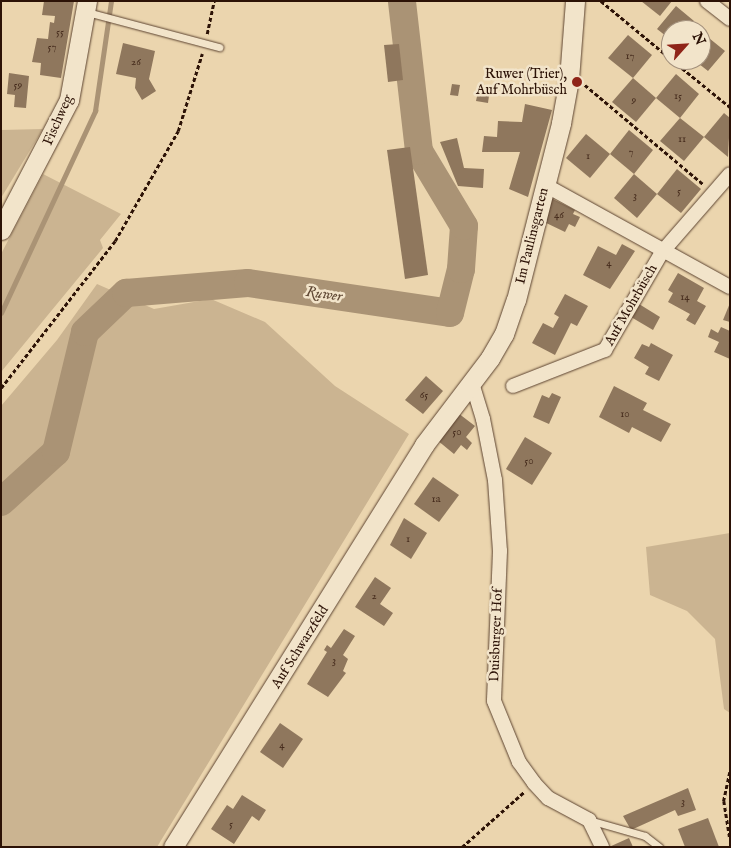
<!DOCTYPE html>
<meta charset="utf-8">
<style>
body{margin:0}
#map{position:relative;width:731px;height:848px;overflow:hidden;background:#ebd5ae;font-family:"IM FELL English",serif}
div>[style]{position:absolute}
[style*='--x']{left:calc(var(--x)*1px);top:calc(var(--y)*1px);width:calc(var(--w)*1px);rotate:calc(var(--a)*1deg)}
.green>*{inset:0;background:#cbb491}
.stream>*{height:4.5px;margin:-2.25px;padding:0 2.25px;transform-origin:2.25px;border-radius:2.25px;background:#aa9375}
.river>*{height:28px;margin:-14px;padding:0 14px;transform-origin:14px;border-radius:14px;background:#aa9375}
.building>*{inset:0;background:#8f775d}
.path>*{height:2.5px;margin-top:-1.25px;transform-origin:0;background:repeating-linear-gradient(90deg,#2c1206 0 4px,transparent 0 6.5px)}
.roads{filter:drop-shadow(0 0 1px #5c4330) drop-shadow(0 0 1px #5c4330)}
.lane>*{height:7px;margin:-3.5px;padding:0 3.5px;transform-origin:3.5px;border-radius:3.5px;background:#f2e4ca}
.street>*{height:14px;margin:-7px;padding:0 7px;transform-origin:7px;border-radius:7px;background:#f2e4ca}
.secondary>*{height:19px;margin:-9.5px;padding:0 9.5px;transform-origin:9.5px;border-radius:9.5px;background:#f2e4ca}
.dots>*{width:14px;height:14px;translate:-50% -50%;box-sizing:border-box;border:2px solid #f2e4ca;border-radius:50%}
span{translate:-50% -50%;white-space:nowrap;text-align:center;line-height:1.15;-webkit-text-stroke:5px #f2e4ca;paint-order:stroke}
.number-label{font-size:11px;color:#452b1c}
.number-label span{-webkit-text-stroke-width:0}
.poi-label{font-size:14px;color:#2c1206}
.right{translate:-100% -50%;text-align:right}
.street-label{font-size:14px;color:#2c1206}
.water-label{font-size:15px;color:#5e4632;font-style:italic}
.frame{position:absolute;inset:0;border:2px solid #2c1206;pointer-events:none}
.north{position:absolute;left:661px;top:20px;width:50px;height:50px;box-sizing:border-box;background:#f2e4ca;border:1px solid #a3907c;border-radius:50%;rotate:64deg;font-size:14px;font-weight:700;line-height:20px;text-align:center;color:#2c1206}
.north::after{content:'';display:block;margin:auto;width:18px;height:22px;background:#8f2418;clip-path:polygon(50% 0,100% 100%,50% 72%,0 100%)}
</style>
<div id="map">
<div class="green">
<i style="clip-path:polygon(43px 129px,1px 198px,1px 130px)"></i>
<i style="clip-path:polygon(43px 174px,121px 214px,100px 240px,103px 248px,1px 372px,1px 254px)"></i>
<i style="clip-path:polygon(97px 284px,154px 309px,211px 299px,265px 322px,335px 386px,409px 434px,157px 847px,1px 847px,1px 406px,57px 340px)"></i>
<i style="clip-path:polygon(730px 533px,730px 713px,724px 709px,715px 639px,687px 611px,650px 595px,646px 547px)"></i>
</div>
<div class="stream">
<i style="--x:1;--y:313;--w:223;--a:-65"></i>
<i style="--x:95;--y:111;--w:111;--a:-81.7"></i>
</div>
<div class="river">
<i style="--x:1;--y:502;--w:74;--a:-42.3"></i>
<i style="--x:56;--y:452;--w:123;--a:-76.4"></i>
<i style="--x:85;--y:332;--w:57;--a:-43.6"></i>
<i style="--x:126;--y:293;--w:122;--a:-4.7"></i>
<i style="--x:248;--y:283;--w:204;--a:8.4"></i>
<i style="--x:450;--y:313;--w:45;--a:-76"></i>
<i style="--x:461;--y:269;--w:43;--a:-86"></i>
<i style="--x:464;--y:226;--w:87;--a:-121"></i>
<i style="--x:419;--y:151;--w:151;--a:-96.5"></i>
</div>
<div class="building">
<i style="clip-path:polygon(44px 1px,74px 1px,61px 78px,40px 75px,41px 63px,32px 62px,37px 38px,48px 39px,50px 22px,54px 23px,55px 16px,42px 15px)"></i>
<i style="clip-path:polygon(641px 1px,672px 1px,660px 16px)"></i>
<i style="clip-path:polygon(676px 6px,694px 21px,688px 28px,691px 30px,671px 30px,671px 40px,657px 29px)"></i>
<i style="clip-path:polygon(704px 34px,725px 51px,708px 71px,694px 60px,701px 60px,701px 38px)"></i>
<i style="clip-path:polygon(628px 35px,652px 55px,633px 78px,608px 58px)"></i>
<i style="clip-path:polygon(123px 43px,155px 51px,149px 79px,156px 91px,142px 100px,135px 88px,136px 78px,116px 74px)"></i>
<i style="clip-path:polygon(399px 44px,403px 80px,388px 82px,384px 45px)"></i>
<i style="clip-path:polygon(9px 73px,29px 76px,26px 108px,14px 107px,15px 95px,7px 94px)"></i>
<i style="clip-path:polygon(676px 74px,699px 94px,680px 118px,656px 98px)"></i>
<i style="clip-path:polygon(633px 78px,656px 98px,636px 122px,612px 102px)"></i>
<i style="clip-path:polygon(452px 84px,460px 85px,458px 96px,450px 95px)"></i>
<i style="clip-path:polygon(479px 87px,490px 88px,488px 103px,476px 101px)"></i>
<i style="clip-path:polygon(525px 104px,552px 110px,528px 197px,509px 189px,520px 152px,482px 152px,484px 136px,497px 137px,498px 121px,522px 122px)"></i>
<i style="clip-path:polygon(724px 113px,730px 118px,728px 157px,704px 137px)"></i>
<i style="clip-path:polygon(680px 118px,704px 137px,684px 161px,660px 141px)"></i>
<i style="clip-path:polygon(629px 130px,653px 150px,634px 174px,610px 154px)"></i>
<i style="clip-path:polygon(586px 134px,610px 154px,590px 178px,566px 158px)"></i>
<i style="clip-path:polygon(457px 138px,464px 168px,484px 169px,483px 188px,458px 186px,440px 142px)"></i>
<i style="clip-path:polygon(410px 147px,428px 275px,405px 279px,387px 150px)"></i>
<i style="clip-path:polygon(677px 169px,701px 189px,681px 213px,657px 194px)"></i>
<i style="clip-path:polygon(634px 174px,657px 194px,637px 218px,614px 198px)"></i>
<i style="clip-path:polygon(551px 198px,575px 210px,573px 214px,580px 217px,575px 227px,569px 224px,565px 232px,540px 220px)"></i>
<i style="clip-path:polygon(622px 244px,635px 251px,610px 289px,583px 275px,598px 246px,616px 255px)"></i>
<i style="clip-path:polygon(678px 273px,704px 288px,697px 301px,706px 306px,695px 325px,686px 320px,690px 314px,668px 302px,673px 293px,668px 290px)"></i>
<i style="clip-path:polygon(565px 294px,588px 306px,577px 326px,571px 323px,555px 355px,532px 343px,543px 323px,553px 328px,559px 317px,554px 314px)"></i>
<i style="clip-path:polygon(730px 303px,730px 322px,723px 320px)"></i>
<i style="clip-path:polygon(639px 304px,660px 317px,653px 330px,631px 317px)"></i>
<i style="clip-path:polygon(721px 327px,730px 331px,730px 359px,714px 352px,719px 342px,708px 337px,711px 329px,718px 333px)"></i>
<i style="clip-path:polygon(651px 343px,673px 355px,659px 381px,645px 374px,649px 367px,634px 358px,642px 344px,649px 347px)"></i>
<i style="clip-path:polygon(426px 376px,443px 391px,423px 414px,405px 400px)"></i>
<i style="clip-path:polygon(614px 386px,647px 403px,643px 410px,671px 424px,661px 442px,632px 427px,629px 433px,599px 417px)"></i>
<i style="clip-path:polygon(552px 393px,561px 397px,549px 424px,533px 417px,542px 395px,549px 398px)"></i>
<i style="clip-path:polygon(458px 413px,475px 426px,466px 437px,472px 443px,467px 450px,461px 445px,454px 454px,437px 440px)"></i>
<i style="clip-path:polygon(525px 437px,552px 453px,532px 485px,506px 469px)"></i>
<i style="clip-path:polygon(433px 477px,459px 495px,439px 522px,414px 504px)"></i>
<i style="clip-path:polygon(404px 518px,427px 533px,411px 559px,390px 545px)"></i>
<i style="clip-path:polygon(375px 577px,391px 588px,380px 604px,393px 613px,384px 626px,355px 607px)"></i>
<i style="clip-path:polygon(344px 629px,355px 636px,343px 655px,348px 659px,343px 671px,346px 673px,328px 697px,307px 684px,327px 652px,324px 650px,327px 645px,331px 648px)"></i>
<i style="clip-path:polygon(280px 723px,303px 739px,283px 768px,260px 752px)"></i>
<i style="clip-path:polygon(688px 788px,696px 810px,678px 816px,675px 810px,631px 830px,623px 816px)"></i>
<i style="clip-path:polygon(242px 795px,266px 810px,259px 821px,252px 816px,234px 844px,211px 829px,227px 805px,233px 809px)"></i>
<i style="clip-path:polygon(708px 818px,719px 847px,685px 847px,678px 829px)"></i>
<i style="clip-path:polygon(629px 838px,633px 847px,609px 847px)"></i>
</div>
<div class="path">
<i style="--x:601;--y:1;--w:91;--a:39.6"></i>
<i style="--x:207;--y:34;--w:34;--a:-78"></i>
<i style="--x:672;--y:60;--w:75;--a:39"></i>
<i style="--x:585;--y:85;--w:154;--a:40"></i>
<i style="--x:1;--y:388;--w:186;--a:-52.2"></i>
<i style="--x:115;--y:241;--w:127;--a:-60.2"></i>
<i style="--x:178;--y:131;--w:81;--a:-72.7"></i>
<i style="--x:730;--y:772;--w:30;--a:102"></i>
<i style="--x:724;--y:801;--w:39;--a:81"></i>
<i style="--x:462;--y:847;--w:83;--a:-41.6"></i>
</div>
<div class="roads">
<div class="lane">
<i style="--x:87;--y:12;--w:137;--a:14.9"></i>
<i style="--x:589;--y:820;--w:58;--a:15.9"></i>
<i style="--x:645;--y:836;--w:18;--a:38"></i>
</div>
<div class="street">
<i style="--x:707;--y:1;--w:29;--a:38"></i>
<i style="--x:545;--y:185;--w:211;--a:28.9"></i>
<i style="--x:472;--y:383;--w:38;--a:73"></i>
<i style="--x:483;--y:419;--w:62;--a:78.9"></i>
<i style="--x:495;--y:480;--w:71;--a:86"></i>
<i style="--x:500;--y:551;--w:150;--a:92.3"></i>
<i style="--x:494;--y:701;--w:66;--a:67.7"></i>
<i style="--x:519;--y:762;--w:26;--a:54"></i>
<i style="--x:534;--y:783;--w:21;--a:47"></i>
<i style="--x:548;--y:798;--w:47;--a:28.2"></i>
<i style="--x:589;--y:820;--w:30;--a:64"></i>
<i style="--x:513;--y:386;--w:99;--a:-21.4"></i>
<i style="--x:605;--y:350;--w:113;--a:-59.8"></i>
<i style="--x:662;--y:252;--w:103;--a:-48.9"></i>
</div>
<div class="secondary">
<i style="--x:1;--y:230;--w:147;--a:-62.4"></i>
<i style="--x:69;--y:100;--w:101;--a:-79.7"></i>
<i style="--x:173;--y:847;--w:474;--a:-58"></i>
<i style="--x:424;--y:445;--w:109;--a:-52.8"></i>
<i style="--x:490;--y:358;--w:28;--a:-60"></i>
<i style="--x:504;--y:334;--w:36;--a:-71"></i>
<i style="--x:516;--y:300;--w:183;--a:-75.7"></i>
<i style="--x:561;--y:123;--w:45;--a:-79.7"></i>
<i style="--x:569;--y:79;--w:78;--a:-85.6"></i>
</div>
</div>
<div class="dots">
<i style="left:577px;top:82px;background:#8f2418"></i>
</div>
<div class="number-label">
<span style="left:60px;top:32px">55</span>
<span style="left:52px;top:47px">57</span>
<span style="left:630px;top:56px">17</span>
<span style="left:136px;top:62px">26</span>
<span style="left:18px;top:85px">59</span>
<span style="left:678px;top:96px">15</span>
<span style="left:634px;top:100px">9</span>
<span style="left:682px;top:139px">11</span>
<span style="left:631px;top:152px">7</span>
<span style="left:588px;top:156px">1</span>
<span style="left:679px;top:191px">5</span>
<span style="left:635px;top:196px">3</span>
<span style="left:559px;top:215px">46</span>
<span style="left:609px;top:263px">4</span>
<span style="left:685px;top:297px">14</span>
<span style="left:424px;top:395px">65</span>
<span style="left:625px;top:414px">10</span>
<span style="left:457px;top:432px">50</span>
<span style="left:529px;top:461px">50</span>
<span style="left:436px;top:499px">1a</span>
<span style="left:408px;top:539px">1</span>
<span style="left:374px;top:596px">2</span>
<span style="left:334px;top:661px">3</span>
<span style="left:282px;top:745px">4</span>
<span style="left:683px;top:802px">3</span>
<span style="left:231px;top:824px">5</span>
</div>
<div class="poi-label">
<span class="right" style="left:567px;top:82px">Ruwer (Trier),<br>Auf Mohrbüsch</span>
</div>
<div class="street-label">
<span style="left:58px;top:120px;rotate:-66deg">Fischweg</span>
<span style="left:532px;top:236px;rotate:-76deg">Im Paulinsgarten</span>
<span style="left:631px;top:305px;rotate:-60deg">Auf Mohrbüsch</span>
<span style="left:496px;top:635px;rotate:-88deg">Duisburger Hof</span>
<span style="left:300px;top:647px;rotate:-58deg">Auf Schwarzfeld</span>
</div>
<div class="water-label">
<span style="left:324px;top:294px;rotate:8deg">Ruwer</span>
</div>
<div class="frame"></div>
<div class="north">N</div>
</div>
